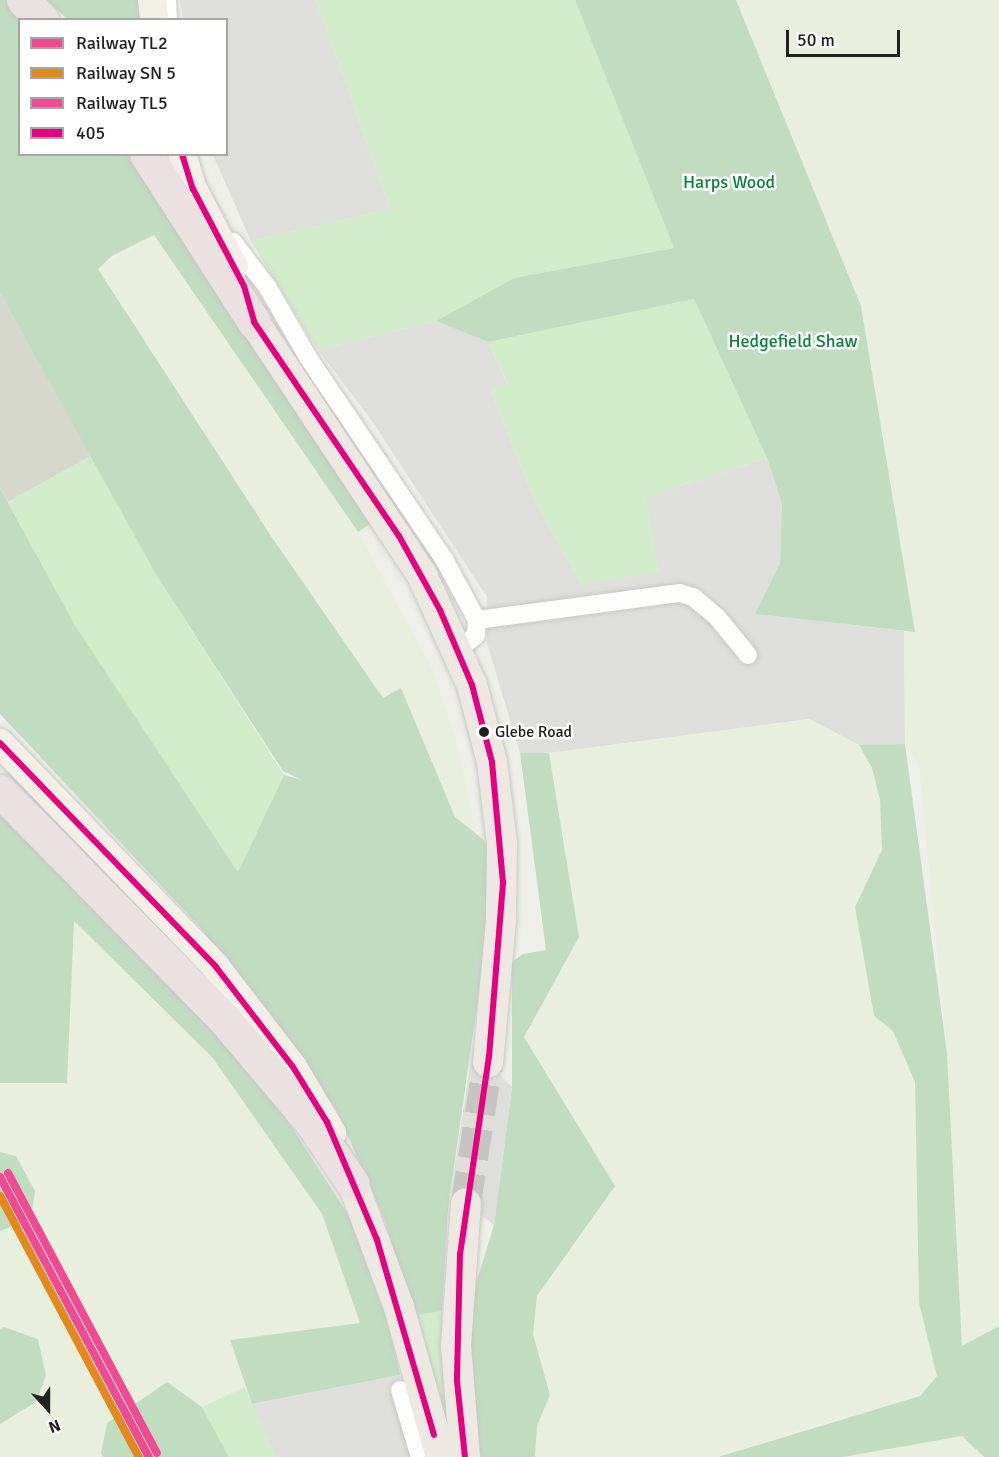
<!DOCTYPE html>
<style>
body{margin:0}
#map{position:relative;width:999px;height:1457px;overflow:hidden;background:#efefe9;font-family:Signika,sans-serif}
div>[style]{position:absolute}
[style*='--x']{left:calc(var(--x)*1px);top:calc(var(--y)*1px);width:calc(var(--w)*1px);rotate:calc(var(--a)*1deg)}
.residential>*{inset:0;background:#dededa}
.construction>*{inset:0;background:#d5d8cb}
.farmland>*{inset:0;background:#e9efdd}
.grass>*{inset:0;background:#d1ecc9}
.forest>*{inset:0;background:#c1ddc0}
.pier>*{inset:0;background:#dededb}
.trunk-tunnel>*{height:30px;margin-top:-15px;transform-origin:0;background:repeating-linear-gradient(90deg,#c6c6c1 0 30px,transparent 0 45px)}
.roads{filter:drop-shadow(0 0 2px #c7c7c5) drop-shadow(0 0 2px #c7c7c5)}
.minor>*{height:18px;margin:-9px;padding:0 9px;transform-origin:9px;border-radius:9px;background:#fdfdfc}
.primary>*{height:28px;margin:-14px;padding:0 14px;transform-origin:14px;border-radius:14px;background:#f2f0e6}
.trunk>*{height:30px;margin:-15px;padding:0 15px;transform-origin:15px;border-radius:15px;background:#eee8e3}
.motorway>*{height:33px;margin:-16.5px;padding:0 16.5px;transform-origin:16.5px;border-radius:16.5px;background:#ebe1e0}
.bus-1>*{height:6px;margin:-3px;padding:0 3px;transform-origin:3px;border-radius:3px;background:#e5007d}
.rail-1>*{height:8px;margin:-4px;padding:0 4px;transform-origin:4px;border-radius:4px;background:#ee4b95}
.rail-2>*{height:8px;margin:-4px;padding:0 4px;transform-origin:4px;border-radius:4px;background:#e2881d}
.rail-3>*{height:8px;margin:-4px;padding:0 4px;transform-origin:4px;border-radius:4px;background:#ee4b95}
.dots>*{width:16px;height:16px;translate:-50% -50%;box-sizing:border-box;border:3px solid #fff;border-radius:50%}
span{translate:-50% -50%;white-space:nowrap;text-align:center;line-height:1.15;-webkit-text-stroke:5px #fff;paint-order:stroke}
.bus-label{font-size:16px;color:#202020}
.left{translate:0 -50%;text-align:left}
.park-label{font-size:18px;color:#0d803b}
.legend{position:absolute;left:18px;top:18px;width:210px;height:138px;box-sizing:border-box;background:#fff;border:2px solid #a6a6a6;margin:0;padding:8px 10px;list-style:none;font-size:18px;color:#202020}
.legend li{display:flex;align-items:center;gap:12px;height:30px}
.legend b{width:30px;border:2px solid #a6a6a6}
.north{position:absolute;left:18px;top:1379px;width:60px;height:60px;-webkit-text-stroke:4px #fff;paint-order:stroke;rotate:159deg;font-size:16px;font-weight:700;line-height:24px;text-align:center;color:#202020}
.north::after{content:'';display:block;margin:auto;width:21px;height:27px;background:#202020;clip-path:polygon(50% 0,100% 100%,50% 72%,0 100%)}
.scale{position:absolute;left:786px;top:30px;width:114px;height:27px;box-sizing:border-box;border:3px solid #202020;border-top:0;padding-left:8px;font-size:18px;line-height:21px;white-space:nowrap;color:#202020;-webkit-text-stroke:4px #fff;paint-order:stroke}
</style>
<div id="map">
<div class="residential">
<i style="clip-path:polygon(180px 0,316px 0,390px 209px,251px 241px,213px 155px,226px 154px,226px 20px,183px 19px)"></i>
<i style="clip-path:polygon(436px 321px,488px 342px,507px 384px,491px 391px,534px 500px,581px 584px,646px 497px,767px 458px,782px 504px,780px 563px,755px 614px,904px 631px,905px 744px,859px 745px,809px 719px,550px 753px,520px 753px,487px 643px,487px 597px,372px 421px,318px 350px)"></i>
<i style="clip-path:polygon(400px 1375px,422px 1457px,276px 1457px,252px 1404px)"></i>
</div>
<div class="construction">
<i style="clip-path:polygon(0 293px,91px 456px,8px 502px,0 488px)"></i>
</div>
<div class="farmland">
<i style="clip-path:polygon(736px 0,999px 0,999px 1326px,962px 1347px,947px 1053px,919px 765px,905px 744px,904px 631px,915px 632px,861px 306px)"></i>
<i style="clip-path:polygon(154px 235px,358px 532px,433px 670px,459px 750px,477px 837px,455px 818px,401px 688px,383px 698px,267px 530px,98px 268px)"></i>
<i style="clip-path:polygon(809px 719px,859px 745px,872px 768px,880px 800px,882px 850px,855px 907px,874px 1016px,893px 1031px,915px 1082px,919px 1303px,938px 1378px,920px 1396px,793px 1432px,721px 1457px,535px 1457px,537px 1426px,550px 1395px,533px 1334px,537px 1296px,615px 1186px,524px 1037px,579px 937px,549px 753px)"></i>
<i style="clip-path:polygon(74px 921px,212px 1057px,322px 1214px,360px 1324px,230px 1340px,245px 1387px,202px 1407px,166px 1382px,101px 1452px,103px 1457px,0 1457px,0 1083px,67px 1083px)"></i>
<i style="clip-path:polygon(962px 1436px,984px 1457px,843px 1457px)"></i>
</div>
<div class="grass">
<i style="clip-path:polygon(316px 0,575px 0,674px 248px,514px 278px,436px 321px,318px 350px,251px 241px,390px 209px)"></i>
<i style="clip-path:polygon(694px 299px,767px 458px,646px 497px,659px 572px,581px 584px,534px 500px,491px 391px,507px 383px,488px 342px)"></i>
<i style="clip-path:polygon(91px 456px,158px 578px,284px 775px,238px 872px,76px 627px,8px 502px)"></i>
<i style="clip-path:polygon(442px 1311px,445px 1386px,454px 1457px,412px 1316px)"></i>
<i style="clip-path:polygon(245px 1387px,276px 1457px,229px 1457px,202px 1407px)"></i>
</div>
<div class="forest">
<i style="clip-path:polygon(0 0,5px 0,22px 19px,20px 154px,132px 155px,370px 524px,358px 532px,154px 235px,112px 256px,98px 269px,271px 536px,383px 698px,401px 688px,455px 817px,484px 840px,495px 879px,448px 1209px,442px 1311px,412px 1316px,386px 1223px,337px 1111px,256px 998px,199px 926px,0 714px,0 488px,76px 627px,238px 872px,284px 775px,302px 780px,283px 771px,158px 578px,0 293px)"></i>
<i style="clip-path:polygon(47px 0,140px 0,142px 19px,67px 19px)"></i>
<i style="clip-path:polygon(575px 0,736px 0,861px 306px,915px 632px,755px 614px,780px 563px,782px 504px,767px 458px,694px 299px,488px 342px,436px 321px,514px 278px,674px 248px)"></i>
<i style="clip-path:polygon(905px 744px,947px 1053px,962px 1346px,999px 1326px,999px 1457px,984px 1457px,962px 1436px,843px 1457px,718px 1457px,920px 1396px,937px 1376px,919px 1303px,915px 1082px,893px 1031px,874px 1016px,855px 907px,882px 850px,880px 800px,872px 768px,859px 745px)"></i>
<i style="clip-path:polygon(520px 753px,549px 753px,579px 937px,524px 1037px,615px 1186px,537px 1296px,533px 1334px,550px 1395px,537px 1426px,535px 1457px,481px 1457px,473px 1414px,469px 1306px,494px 1225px,512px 1087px,512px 962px,523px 954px,546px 950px)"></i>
<i style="clip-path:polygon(0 815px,177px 991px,273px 1098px,349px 1216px,387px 1320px,400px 1375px,252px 1404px,230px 1340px,360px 1323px,322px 1214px,212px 1057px,74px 921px,67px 1083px,0 1083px)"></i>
<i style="clip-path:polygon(0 1152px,16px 1156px,35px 1191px,31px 1219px,0 1231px)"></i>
<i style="clip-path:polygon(4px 1327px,38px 1339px,46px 1375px,36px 1402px,0 1424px,0 1329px)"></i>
<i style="clip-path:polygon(167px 1382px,202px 1407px,229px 1457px,103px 1457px,101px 1453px,107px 1423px)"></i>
</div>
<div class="pier">
<i style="clip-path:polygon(473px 1046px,512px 1087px,494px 1225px,451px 1191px)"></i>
</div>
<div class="trunk-tunnel">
<i style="--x:466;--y:1203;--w:143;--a:-81.1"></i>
</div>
<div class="roads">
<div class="minor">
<i style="--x:167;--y:0;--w:20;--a:87"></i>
<i style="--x:233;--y:242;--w:58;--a:52.7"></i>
<i style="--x:268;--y:288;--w:82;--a:60"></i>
<i style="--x:309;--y:359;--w:241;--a:56"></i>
<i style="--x:444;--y:559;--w:69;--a:61.6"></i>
<i style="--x:477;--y:620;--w:15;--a:94"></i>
<i style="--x:476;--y:635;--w:23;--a:140"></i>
<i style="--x:477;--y:620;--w:205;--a:-7.6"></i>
<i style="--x:680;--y:593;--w:14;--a:17"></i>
<i style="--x:693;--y:597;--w:31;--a:40"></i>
<i style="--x:717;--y:617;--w:49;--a:50.8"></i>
<i style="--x:400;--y:1390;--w:70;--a:73.4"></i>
</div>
<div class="primary">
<i style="--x:152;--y:0;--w:20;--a:84"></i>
<i style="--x:182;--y:154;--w:37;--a:73"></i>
<i style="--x:193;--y:189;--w:88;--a:62.3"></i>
<i style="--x:0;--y:743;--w:311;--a:46"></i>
<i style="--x:216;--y:967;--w:126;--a:52.4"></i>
<i style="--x:293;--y:1067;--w:77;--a:59.4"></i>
</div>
<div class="trunk">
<i style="--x:254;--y:322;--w:304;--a:56.4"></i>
<i style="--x:422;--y:575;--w:121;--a:65.6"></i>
<i style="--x:472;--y:685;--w:80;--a:75.4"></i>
<i style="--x:492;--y:762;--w:83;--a:83"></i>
<i style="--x:502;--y:844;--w:76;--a:90.8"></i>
<i style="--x:501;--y:920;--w:143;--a:95.2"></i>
<i style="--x:353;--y:1184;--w:131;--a:69.5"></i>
<i style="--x:399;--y:1307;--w:156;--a:74.4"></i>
<i style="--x:465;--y:1457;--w:111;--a:-94.6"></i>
<i style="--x:456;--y:1346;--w:143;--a:-86"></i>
</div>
<div class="motorway">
<i style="--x:23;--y:0;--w:28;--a:46"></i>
<i style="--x:146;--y:154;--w:200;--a:57.3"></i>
<i style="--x:0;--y:791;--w:318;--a:45.5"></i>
<i style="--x:223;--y:1018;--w:135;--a:49.8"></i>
<i style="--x:310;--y:1121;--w:76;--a:55.7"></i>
</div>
</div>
<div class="bus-1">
<i style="--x:182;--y:154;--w:37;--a:73"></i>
<i style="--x:193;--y:189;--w:110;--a:62.3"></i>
<i style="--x:244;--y:286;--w:37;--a:74"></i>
<i style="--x:254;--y:322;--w:258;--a:55.9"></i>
<i style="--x:399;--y:536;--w:85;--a:61"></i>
<i style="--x:440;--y:610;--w:82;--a:66.9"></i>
<i style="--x:472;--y:685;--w:80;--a:75.4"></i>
<i style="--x:492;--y:762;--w:121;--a:84.8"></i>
<i style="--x:503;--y:883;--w:174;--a:94.6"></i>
<i style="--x:489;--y:1056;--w:200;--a:98.3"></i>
<i style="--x:460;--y:1254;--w:127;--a:91.4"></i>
<i style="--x:457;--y:1381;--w:76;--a:84"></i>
<i style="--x:0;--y:743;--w:311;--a:46"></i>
<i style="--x:216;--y:967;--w:126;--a:52.4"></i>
<i style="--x:293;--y:1067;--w:65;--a:58.3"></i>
<i style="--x:327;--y:1122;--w:128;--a:67"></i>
<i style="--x:377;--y:1240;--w:203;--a:73.7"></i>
</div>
<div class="rail-1">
<i style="--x:0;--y:1177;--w:317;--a:62"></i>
</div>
<div class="rail-2">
<i style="--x:0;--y:1196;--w:296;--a:62"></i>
</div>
<div class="rail-3">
<i style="--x:8;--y:1173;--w:317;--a:62"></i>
</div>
<div class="dots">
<i style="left:484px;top:732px;background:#202020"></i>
</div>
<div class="bus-label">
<span class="left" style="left:495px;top:732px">Glebe Road</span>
</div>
<div class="park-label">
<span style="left:729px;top:182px">Harps Wood</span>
<span style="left:793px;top:341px">Hedgefield Shaw</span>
</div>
<ul class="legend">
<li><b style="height:8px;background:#ee4b95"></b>Railway TL2</li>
<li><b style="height:8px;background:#e2881d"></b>Railway SN 5</li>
<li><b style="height:8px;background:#ee4b95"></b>Railway TL5</li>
<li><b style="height:8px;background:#e5007d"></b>405</li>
</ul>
<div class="north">N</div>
<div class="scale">50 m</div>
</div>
